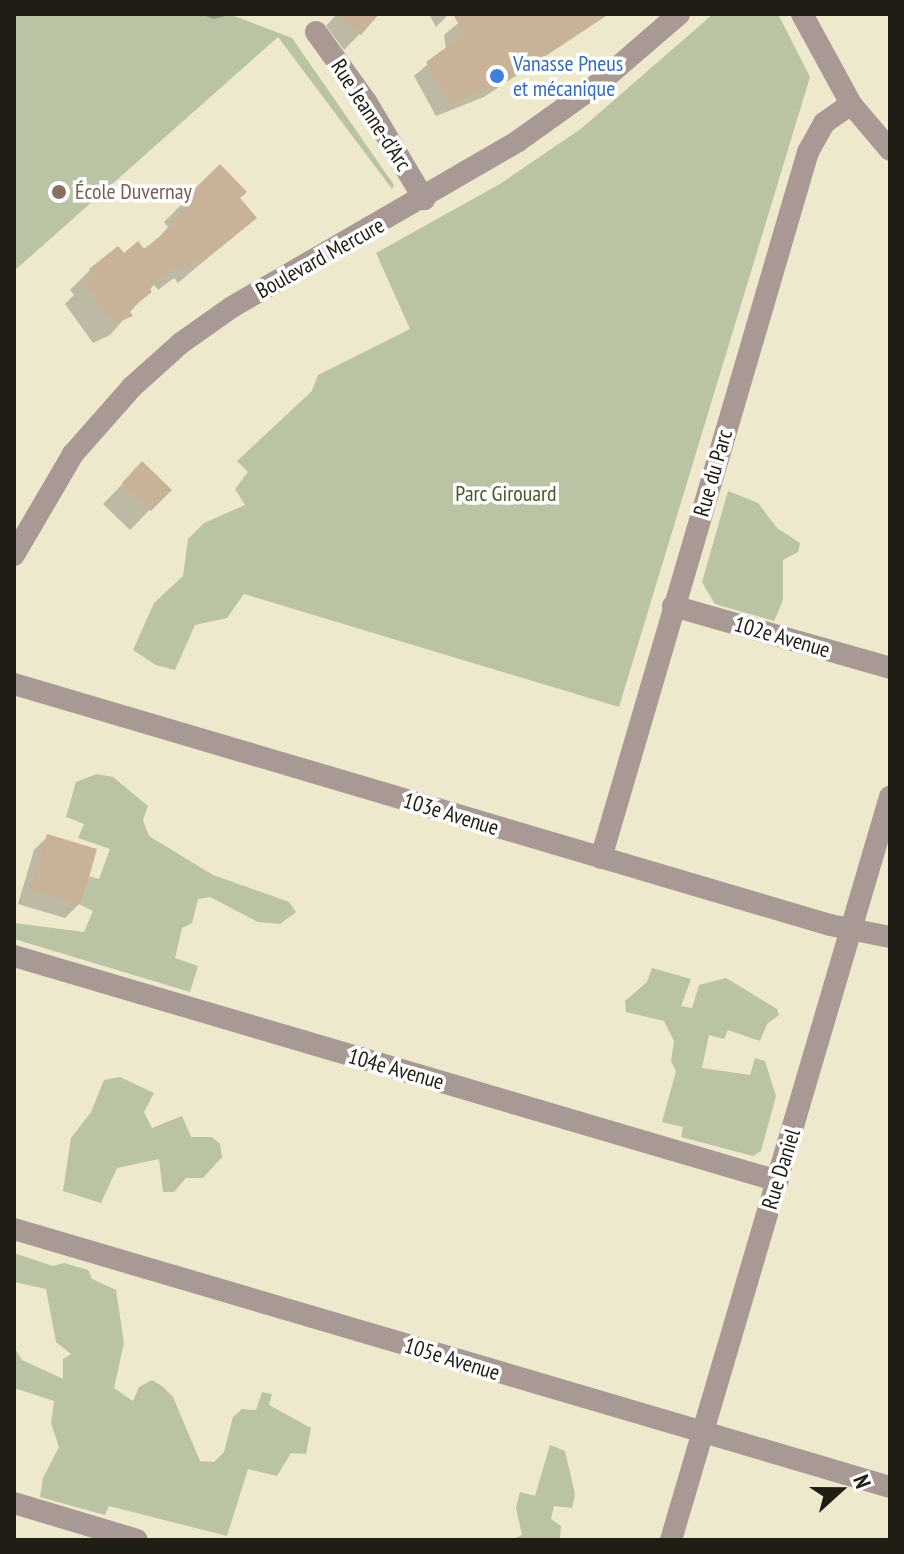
<!DOCTYPE html>
<meta charset="utf-8">
<style>
body{margin:0}
#map{position:relative;width:904px;height:1554px;overflow:hidden;background:#eee8cd;font-family:"PT Sans Narrow",sans-serif}
div>[style]{position:absolute}
[style*='--x']{left:calc(var(--x)*1px);top:calc(var(--y)*1px);width:calc(var(--w)*1px);rotate:calc(var(--a)*1deg)}
.green>*{inset:0;background:#bac4a5}
.shadow>*{inset:0;background:#0003}
.building>*{inset:0;background:#c9b398}
.minor>*{height:22px;margin:-11px;padding:0 11px;transform-origin:11px;border-radius:11px;background:#a99994}
.tertiary>*{height:22px;margin:-11px;padding:0 11px;transform-origin:11px;border-radius:11px;background:#a99994}
.dots>*{width:22px;height:22px;translate:-50% -50%;box-sizing:border-box;border:4px solid #fff;border-radius:50%}
span{translate:-50% -50%;white-space:nowrap;text-align:center;line-height:1.15;-webkit-text-stroke:7px #fff;paint-order:stroke}
.shop-label{font-size:22px;color:#366cbe}
.left{translate:0 -50%;text-align:left}
.street-label{font-size:22px;color:#201e14}
.education-label{font-size:22px;color:#785e54}
.park-label{font-size:22px;color:#4a5826}
.frame{position:absolute;inset:0;border:16px solid #201e14;pointer-events:none}
.north{position:absolute;left:800px;top:1450px;width:80px;height:80px;-webkit-text-stroke:6px #fff;paint-order:stroke;rotate:69deg;font-size:22px;font-weight:700;line-height:32px;text-align:center;color:#201e14}
.north::after{content:'';display:block;margin:auto;width:28px;height:36px;background:#201e14;clip-path:polygon(50% 0,100% 100%,50% 72%,0 100%)}
</style>
<div id="map">
<div class="green">
<i style="clip-path:polygon(14px 14px,229px 14px,292px 38px,394px 185px,392px 189px,278px 37px,14px 271px)"></i>
<i style="clip-path:polygon(713px 14px,778px 14px,810px 77px,619px 707px,244px 594px,227px 618px,195px 625px,175px 670px,156px 665px,133px 650px,154px 603px,183px 576px,188px 539px,204px 523px,245px 505px,235px 489px,248px 472px,237px 461px,312px 391px,318px 375px,410px 329px,376px 253px,500px 184px,582px 128px)"></i>
<i style="clip-path:polygon(728px 491px,758px 503px,777px 528px,800px 543px,798px 552px,783px 560px,783px 600px,774px 621px,715px 604px,702px 582px)"></i>
<i style="clip-path:polygon(97px 774px,113px 777px,148px 806px,143px 820px,149px 836px,213px 875px,289px 902px,296px 912px,280px 924px,258px 922px,210px 897px,198px 899px,192px 923px,182px 928px,175px 958px,198px 966px,190px 992px,14px 939px,14px 923px,84px 932px,93px 911px,81px 905px,89px 876px,99px 879px,110px 849px,78px 838px,84px 824px,66px 817px,76px 782px)"></i>
<i style="clip-path:polygon(652px 968px,691px 979px,681px 1006px,692px 1008px,699px 985px,726px 978px,777px 1009px,779px 1015px,767px 1024px,760px 1041px,728px 1030px,724px 1039px,709px 1035px,702px 1068px,750px 1075px,755px 1058px,765px 1061px,776px 1096px,761px 1151px,753px 1156px,681px 1137px,683px 1127px,662px 1122px,676px 1071px,671px 1061px,674px 1041px,664px 1021px,626px 1012px,625px 1001px,647px 982px)"></i>
<i style="clip-path:polygon(120px 1077px,154px 1093px,144px 1112px,152px 1128px,182px 1116px,191px 1137px,212px 1137px,220px 1144px,222px 1157px,203px 1178px,186px 1178px,174px 1192px,163px 1192px,159px 1159px,117px 1168px,101px 1203px,63px 1191px,71px 1138px,91px 1112px,104px 1080px)"></i>
<i style="clip-path:polygon(14px 1253px,53px 1266px,64px 1263px,88px 1270px,92px 1279px,116px 1290px,124px 1343px,114px 1388px,133px 1401px,139px 1387px,152px 1380px,162px 1386px,173px 1397px,200px 1461px,214px 1462px,224px 1452px,233px 1417px,242px 1409px,256px 1410px,262px 1392px,272px 1394px,269px 1405px,311px 1428px,306px 1454px,291px 1453px,277px 1476px,248px 1469px,227px 1536px,109px 1506px,105px 1515px,40px 1497px,43px 1478px,59px 1447px,51px 1423px,54px 1401px,14px 1388px,14px 1347px,22px 1360px,63px 1379px,63px 1359px,71px 1354px,56px 1342px,46px 1289px,14px 1282px)"></i>
<i style="clip-path:polygon(550px 1445px,565px 1451px,575px 1494px,572px 1508px,554px 1506px,551px 1519px,561px 1526px,560px 1539px,511px 1540px,522px 1535px,516px 1508px,520px 1492px,535px 1496px)"></i>
</div>
<div class="shadow">
<i style="clip-path:polygon(200px 14px,233px 14px,214px 19px)"></i>
<i style="clip-path:polygon(337px 14px,379px 14px,344px 50px,326px 26px)"></i>
<i style="clip-path:polygon(429px 14px,449px 14px,436px 27px)"></i>
<i style="clip-path:polygon(469px 14px,609px 14px,484px 97px,436px 116px,414px 76px,446px 49px,444px 35px)"></i>
<i style="clip-path:polygon(220px 166px,244px 192px,238px 198px,254px 218px,178px 283px,174px 278px,158px 290px,154px 285px,110px 335px,93px 343px,65px 304px,74px 295px,70px 290px,90px 270px,152px 245px,168px 227px,164px 222px)"></i>
<i style="clip-path:polygon(142px 464px,169px 490px,130px 530px,103px 504px)"></i>
<i style="clip-path:polygon(48px 836px,79px 904px,65px 918px,18px 904px,34px 850px)"></i>
</div>
<div class="building">
<i style="clip-path:polygon(337px 14px,379px 14px,361px 35px)"></i>
<i style="clip-path:polygon(453px 14px,608px 14px,517px 74px,450px 105px,426px 62px,459px 38px,461px 29px)"></i>
<i style="clip-path:polygon(220px 164px,247px 192px,240px 198px,257px 218px,199px 265px,195px 259px,179px 272px,175px 266px,149px 287px,152px 292px,129px 310px,133px 316px,114px 324px,84px 282px,93px 275px,89px 269px,118px 246px,124px 253px,138px 241px,144px 249px,173px 226px,169px 222px,188px 207px,183px 200px)"></i>
<i style="clip-path:polygon(142px 461px,172px 490px,151px 511px,122px 483px)"></i>
<i style="clip-path:polygon(47px 834px,97px 849px,81px 905px,30px 890px)"></i>
</div>
<div class="minor">
<i style="--x:802;--y:14;--w:102;--a:61.4"></i>
<i style="--x:851;--y:104;--w:60;--a:49.7"></i>
<i style="--x:316;--y:32;--w:87;--a:54.3"></i>
<i style="--x:367;--y:103;--w:112;--a:59.3"></i>
<i style="--x:673;--y:606;--w:226;--a:15.9"></i>
<i style="--x:14;--y:684;--w:851;--a:16.45"></i>
<i style="--x:830;--y:925;--w:61;--a:11.3"></i>
<i style="--x:601;--y:858;--w:736;--a:-73.66"></i>
<i style="--x:808;--y:152;--w:33;--a:-61"></i>
<i style="--x:824;--y:123;--w:33;--a:-35"></i>
<i style="--x:14;--y:956;--w:796;--a:16.41"></i>
<i style="--x:14;--y:1229;--w:913;--a:16.41"></i>
<i style="--x:14;--y:1503;--w:128;--a:16.7"></i>
<i style="--x:671;--y:1540;--w:775;--a:-73.58"></i>
</div>
<div class="tertiary">
<i style="--x:14;--y:555;--w:117;--a:-59.7"></i>
<i style="--x:73;--y:454;--w:89;--a:-48.6"></i>
<i style="--x:132;--y:387;--w:66;--a:-41.9"></i>
<i style="--x:181;--y:343;--w:62;--a:-35.2"></i>
<i style="--x:232;--y:307;--w:331;--a:-30.1"></i>
<i style="--x:518;--y:141;--w:98;--a:-35.5"></i>
<i style="--x:598;--y:84;--w:107;--a:-40.8"></i>
</div>
<div class="dots">
<i style="left:497px;top:76px;background:#3f7fe0"></i>
<i style="left:59px;top:192px;background:#8d6e63"></i>
</div>
<div class="shop-label">
<span class="left" style="left:513px;top:76px">Vanasse Pneus<br>et mécanique</span>
</div>
<div class="street-label">
<span style="left:371px;top:115px;rotate:57deg">Rue Jeanne-d'Arc</span>
<span style="left:320px;top:258px;rotate:-29deg">Boulevard Mercure</span>
<span style="left:713px;top:473px;rotate:-74deg">Rue du Parc</span>
<span style="left:782px;top:637px;rotate:16deg">102e Avenue</span>
<span style="left:451px;top:814px;rotate:17deg">103e Avenue</span>
<span style="left:396px;top:1069px;rotate:16deg">104e Avenue</span>
<span style="left:781px;top:1169px;rotate:-73deg">Rue Daniel</span>
<span style="left:452px;top:1359px;rotate:17deg">105e Avenue</span>
</div>
<div class="education-label">
<span class="left" style="left:75px;top:192px">École Duvernay</span>
</div>
<div class="park-label">
<span style="left:506px;top:494px">Parc Girouard</span>
</div>
<div class="frame"></div>
<div class="north">N</div>
</div>
